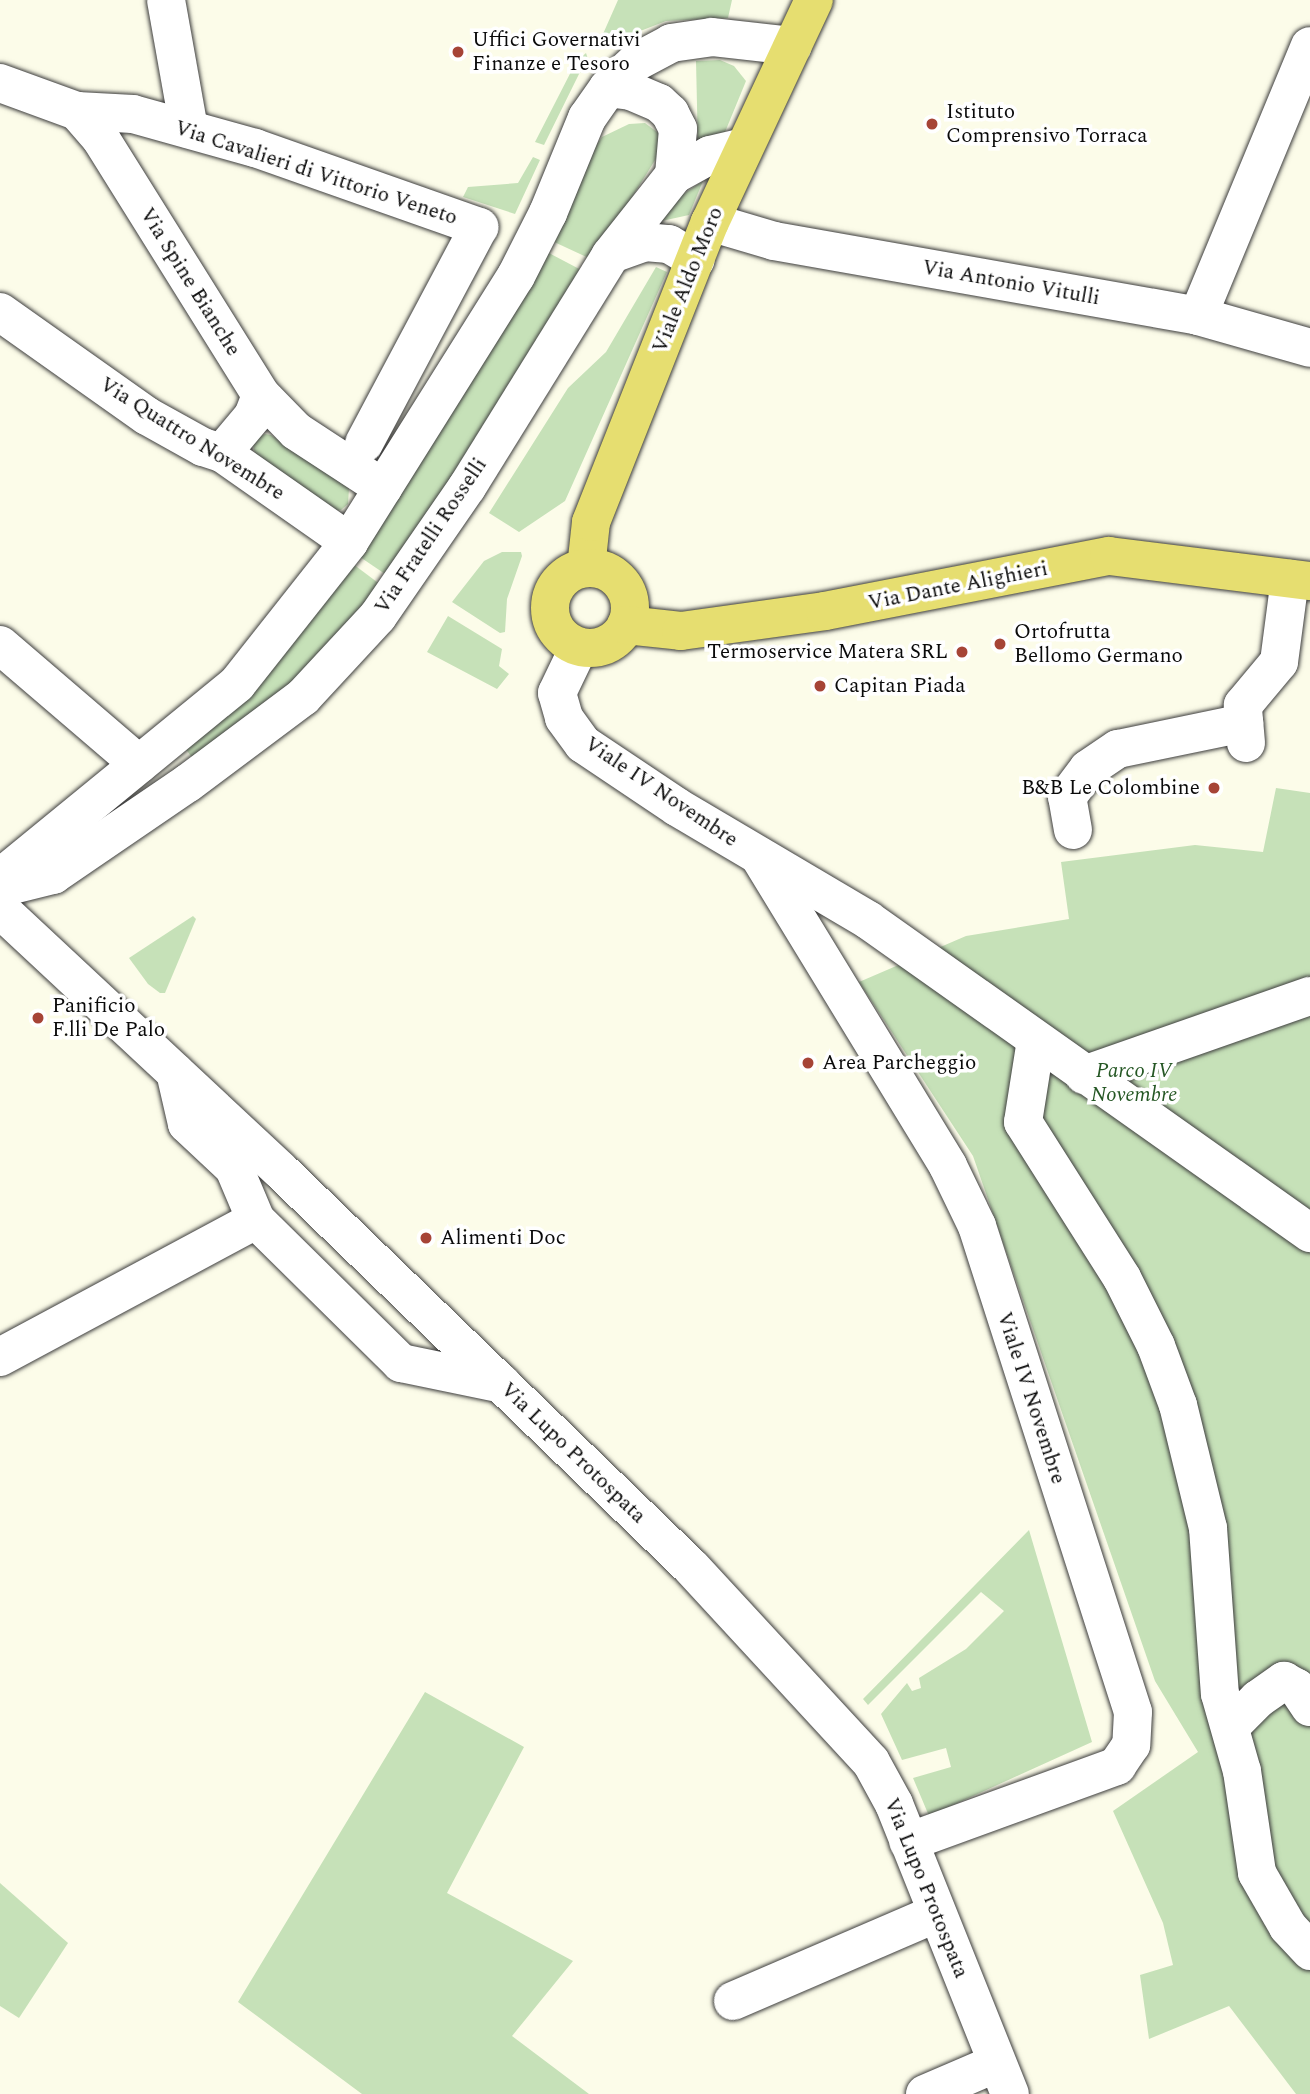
<!DOCTYPE html>
<style>
body{margin:0}
#map{position:relative;width:1310px;height:2094px;overflow:hidden;background:#fcfce9;font-family:Spectral,serif}
div>[style]{position:absolute}
[style*='--x']{left:calc(var(--x)*1px);top:calc(var(--y)*1px);width:calc(var(--w)*1px);rotate:calc(var(--a)*1deg)}
.green>*{inset:0;background:#c6e1b8}
.roads{filter:drop-shadow(0 0 2px #3d3d3d) drop-shadow(0 0 2px #3d3d3d)}
.minor>*{height:38px;margin:-19px;padding:0 19px;transform-origin:19px;border-radius:19px;background:#fff}
.major>*{height:38px;margin:-19px;padding:0 19px;transform-origin:19px;border-radius:19px;background:#e6de70}
.major>.ring{margin:-19px;padding:0;box-sizing:content-box;background:none;border:38px solid #e6de70;border-radius:50%}
.dots>*{width:19px;height:19px;translate:-50% -50%;box-sizing:border-box;border:4px solid #fff;border-radius:50%}
span{translate:-50% -50%;white-space:nowrap;text-align:center;line-height:1.15;-webkit-text-stroke:7px #fff;paint-order:stroke}
.poi-label{font-size:21px;color:#0a0a0a}
.left{translate:0 -50%;text-align:left}
.right{translate:-100% -50%;text-align:right}
.street-label{font-size:21px;color:#0a0a0a}
.park-label{font-size:21px;color:#255724;font-style:italic}
</style>
<div id="map">
<div class="green">
<i style="clip-path:polygon(618px 0,732px 0,728px 18px,666px 21px,612px 42px,604px 48px,599px 43px)"></i>
<i style="clip-path:polygon(586px 53px,589px 62px,579px 74px,544px 145px,535px 142px,576px 62px)"></i>
<i style="clip-path:polygon(720px 60px,734px 66px,746px 81px,723px 137px,698px 149px,696px 61px)"></i>
<i style="clip-path:polygon(645px 123px,661px 135px,657px 157px,593px 260px,552px 241px,589px 155px,602px 137px,629px 124px)"></i>
<i style="clip-path:polygon(533px 157px,540px 160px,515px 214px,463px 197px,468px 187px,518px 183px)"></i>
<i style="clip-path:polygon(703px 181px,689px 215px,657px 222px,677px 198px)"></i>
<i style="clip-path:polygon(547px 252px,585px 272px,388px 576px,360px 557px)"></i>
<i style="clip-path:polygon(656px 267px,667px 272px,565px 501px,519px 532px,489px 513px,568px 388px,606px 352px)"></i>
<i style="clip-path:polygon(265px 434px,271px 435px,349px 488px,348px 504px,341px 510px,333px 511px,256px 458px,253px 445px,257px 438px)"></i>
<i style="clip-path:polygon(502px 552px,521px 552px,522px 556px,507px 599px,505px 632px,500px 633px,452px 602px,484px 561px)"></i>
<i style="clip-path:polygon(353px 564px,381px 585px,288px 694px,196px 763px,185px 748px)"></i>
<i style="clip-path:polygon(448px 616px,502px 649px,499px 666px,509px 674px,497px 689px,427px 652px)"></i>
<i style="clip-path:polygon(1276px 788px,1310px 793px,1310px 2094px,1296px 2094px,1229px 2006px,1149px 2039px,1140px 1975px,1173px 1965px,1163px 1923px,1113px 1811px,1198px 1752px,1155px 1681px,973px 1156px,859px 982px,966px 936px,1069px 919px,1061px 862px,1195px 845px,1263px 852px)"></i>
<i style="clip-path:polygon(193px 916px,196px 919px,165px 993px,160px 993px,148px 984px,129px 958px)"></i>
<i style="clip-path:polygon(1029px 1530px,1092px 1742px,929px 1816px,913px 1778px,951px 1767px,946px 1748px,902px 1760px,881px 1714px,907px 1683px,912px 1691px,921px 1688px,919px 1678px,966px 1649px,1004px 1611px,981px 1592px,868px 1705px,863px 1699px)"></i>
<i style="clip-path:polygon(425px 1692px,524px 1747px,447px 1893px,573px 1961px,512px 2036px,589px 2094px,362px 2094px,238px 2002px)"></i>
<i style="clip-path:polygon(0 1883px,68px 1943px,19px 2018px,0 2006px)"></i>
</div>
<div class="roads">
<div class="minor">
<i style="--x:166;--y:0;--w:131;--a:79.9"></i>
<i style="--x:0;--y:83;--w:82;--a:20"></i>
<i style="--x:77;--y:111;--w:37;--a:49"></i>
<i style="--x:101;--y:139;--w:302;--a:58"></i>
<i style="--x:261;--y:395;--w:50;--a:45.8"></i>
<i style="--x:296;--y:431;--w:104;--a:33.2"></i>
<i style="--x:77;--y:111;--w:56;--a:3.1"></i>
<i style="--x:133;--y:114;--w:127;--a:15.6"></i>
<i style="--x:255;--y:148;--w:238;--a:19.4"></i>
<i style="--x:479;--y:227;--w:245;--a:118"></i>
<i style="--x:674;--y:175;--w:41;--a:-29.1"></i>
<i style="--x:710;--y:155;--w:35;--a:-13"></i>
<i style="--x:710;--y:222;--w:67;--a:16.5"></i>
<i style="--x:774;--y:241;--w:431;--a:10"></i>
<i style="--x:1198;--y:316;--w:116;--a:15.9"></i>
<i style="--x:612;--y:254;--w:35;--a:-20"></i>
<i style="--x:645;--y:242;--w:24;--a:5"></i>
<i style="--x:669;--y:244;--w:31;--a:31"></i>
<i style="--x:0;--y:312;--w:180;--a:35.3"></i>
<i style="--x:147;--y:416;--w:64;--a:29"></i>
<i style="--x:203;--y:447;--w:20;--a:18"></i>
<i style="--x:222;--y:453;--w:155;--a:35"></i>
<i style="--x:1198;--y:316;--w:292;--a:-67.5"></i>
<i style="--x:222;--y:453;--w:48;--a:-50"></i>
<i style="--x:253;--y:416;--w:22;--a:-69"></i>
<i style="--x:0;--y:645;--w:183;--a:40.6"></i>
<i style="--x:579;--y:647;--w:51;--a:115.6"></i>
<i style="--x:557;--y:693;--w:26;--a:74"></i>
<i style="--x:564;--y:718;--w:32;--a:54"></i>
<i style="--x:583;--y:744;--w:113;--a:33.8"></i>
<i style="--x:677;--y:807;--w:222;--a:30.6"></i>
<i style="--x:868;--y:920;--w:542;--a:35.3"></i>
<i style="--x:1246;--y:743;--w:38;--a:-95"></i>
<i style="--x:1243;--y:705;--w:56;--a:-50.1"></i>
<i style="--x:1279;--y:662;--w:84;--a:-82.5"></i>
<i style="--x:1073;--y:830;--w:34;--a:-100"></i>
<i style="--x:1067;--y:797;--w:35;--a:-53"></i>
<i style="--x:1088;--y:769;--w:36;--a:-34"></i>
<i style="--x:1118;--y:749;--w:129;--a:-11.7"></i>
<i style="--x:759;--y:856;--w:363;--a:58.6"></i>
<i style="--x:948;--y:1166;--w:67;--a:64.2"></i>
<i style="--x:977;--y:1226;--w:510;--a:72.2"></i>
<i style="--x:1133;--y:1712;--w:33;--a:93"></i>
<i style="--x:1131;--y:1745;--w:25;--a:124"></i>
<i style="--x:1117;--y:1766;--w:222;--a:160"></i>
<i style="--x:0;--y:878;--w:306;--a:-39.3"></i>
<i style="--x:237;--y:684;--w:181;--a:-51.7"></i>
<i style="--x:349;--y:542;--w:314;--a:-57.9"></i>
<i style="--x:516;--y:276;--w:71;--a:-63.1"></i>
<i style="--x:548;--y:213;--w:103;--a:-67.7"></i>
<i style="--x:587;--y:118;--w:37;--a:-55"></i>
<i style="--x:608;--y:88;--w:38;--a:-43"></i>
<i style="--x:636;--y:62;--w:40;--a:-28"></i>
<i style="--x:671;--y:43;--w:41;--a:-8.3"></i>
<i style="--x:712;--y:37;--w:81;--a:6.4"></i>
<i style="--x:0;--y:888;--w:55;--a:-13.8"></i>
<i style="--x:53;--y:875;--w:163;--a:-34.3"></i>
<i style="--x:188;--y:783;--w:144;--a:-36.8"></i>
<i style="--x:303;--y:697;--w:110;--a:-47.2"></i>
<i style="--x:378;--y:616;--w:157;--a:-55.4"></i>
<i style="--x:467;--y:487;--w:272;--a:-58.2"></i>
<i style="--x:610;--y:256;--w:103;--a:-51.7"></i>
<i style="--x:674;--y:175;--w:46;--a:-85"></i>
<i style="--x:678;--y:129;--w:18;--a:-117"></i>
<i style="--x:670;--y:113;--w:15;--a:-138"></i>
<i style="--x:659;--y:103;--w:30;--a:-157"></i>
<i style="--x:631;--y:91;--w:23;--a:-173"></i>
<i style="--x:0;--y:909;--w:383;--a:43"></i>
<i style="--x:280;--y:1170;--w:571;--a:44.01"></i>
<i style="--x:691;--y:1567;--w:265;--a:47.3"></i>
<i style="--x:871;--y:1762;--w:48;--a:61.3"></i>
<i style="--x:894;--y:1804;--w:312;--a:68.2"></i>
<i style="--x:1036;--y:1040;--w:83;--a:99"></i>
<i style="--x:1023;--y:1122;--w:185;--a:57.6"></i>
<i style="--x:1122;--y:1278;--w:76;--a:63.4"></i>
<i style="--x:1156;--y:1346;--w:63;--a:69.6"></i>
<i style="--x:1178;--y:1405;--w:127;--a:76.3"></i>
<i style="--x:1208;--y:1528;--w:166;--a:85.9"></i>
<i style="--x:1220;--y:1694;--w:80;--a:74.1"></i>
<i style="--x:1242;--y:1771;--w:103;--a:81.6"></i>
<i style="--x:1257;--y:1873;--w:62;--a:60.1"></i>
<i style="--x:1288;--y:1927;--w:33;--a:47"></i>
<i style="--x:175;--y:1072;--w:53;--a:77"></i>
<i style="--x:187;--y:1124;--w:64;--a:43.1"></i>
<i style="--x:234;--y:1168;--w:56;--a:67.1"></i>
<i style="--x:256;--y:1220;--w:204;--a:44.6"></i>
<i style="--x:401;--y:1363;--w:103;--a:11.7"></i>
<i style="--x:1084;--y:1075;--w:239;--a:-19.3"></i>
<i style="--x:0;--y:1357;--w:290;--a:-28.2"></i>
<i style="--x:1231;--y:1726;--w:38;--a:-45"></i>
<i style="--x:1258;--y:1699;--w:32;--a:-35"></i>
<i style="--x:1284;--y:1681;--w:15;--a:28"></i>
<i style="--x:1297;--y:1688;--w:23;--a:56"></i>
<i style="--x:733;--y:2001;--w:222;--a:-23.3"></i>
<i style="--x:925;--y:2094;--w:78;--a:-23.3"></i>
</div>
<div class="major">
<i style="--x:586;--y:568;--w:46;--a:-83.8"></i>
<i style="--x:591;--y:522;--w:323;--a:-68.4"></i>
<i style="--x:710;--y:222;--w:245;--a:-64.9"></i>
<i class="ring" style="left:550px;top:568px;width:42px;height:42px"></i>
<i style="--x:626;--y:625;--w:55;--a:6.2"></i>
<i style="--x:681;--y:631;--w:145;--a:-7.9"></i>
<i style="--x:825;--y:611;--w:289;--a:-11"></i>
<i style="--x:1109;--y:556;--w:203;--a:7.1"></i>
</div>
</div>
<div class="dots">
<i style="left:458px;top:52px;background:#a64436"></i>
<i style="left:932px;top:124px;background:#a64436"></i>
<i style="left:1000px;top:644px;background:#a64436"></i>
<i style="left:962px;top:652px;background:#a64436"></i>
<i style="left:820px;top:686px;background:#a64436"></i>
<i style="left:1214px;top:788px;background:#a64436"></i>
<i style="left:38px;top:1018px;background:#a64436"></i>
<i style="left:808px;top:1063px;background:#a64436"></i>
<i style="left:426px;top:1238px;background:#a64436"></i>
</div>
<div class="poi-label">
<span class="left" style="left:472px;top:52px">Uffici Governativi<br>Finanze e Tesoro</span>
<span class="left" style="left:946px;top:124px">Istituto<br>Comprensivo Torraca</span>
<span class="left" style="left:1014px;top:644px">Ortofrutta<br>Bellomo Germano</span>
<span class="right" style="left:948px;top:652px">Termoservice Matera SRL</span>
<span class="left" style="left:834px;top:686px">Capitan Piada</span>
<span class="right" style="left:1200px;top:788px">B&amp;B Le Colombine</span>
<span class="left" style="left:52px;top:1018px">Panificio<br>F.lli De Palo</span>
<span class="left" style="left:822px;top:1063px">Area Parcheggio</span>
<span class="left" style="left:440px;top:1238px">Alimenti Doc</span>
</div>
<div class="street-label">
<span style="left:316px;top:173px;rotate:18deg">Via Cavalieri di Vittorio Veneto</span>
<span style="left:688px;top:280px;rotate:-68deg">Viale Aldo Moro</span>
<span style="left:190px;top:282px;rotate:58deg">Via Spine Bianche</span>
<span style="left:1011px;top:283px;rotate:10deg">Via Antonio Vitulli</span>
<span style="left:192px;top:439px;rotate:32deg">Via Quattro Novembre</span>
<span style="left:431px;top:536px;rotate:-56deg">Via Fratelli Rosselli</span>
<span style="left:958px;top:586px;rotate:-11deg">Via Dante Alighieri</span>
<span style="left:661px;top:792px;rotate:34deg">Viale IV Novembre</span>
<span style="left:1031px;top:1398px;rotate:72deg">Viale IV Novembre</span>
<span style="left:573px;top:1453px;rotate:44deg">Via Lupo Protospata</span>
<span style="left:926px;top:1888px;rotate:68deg">Via Lupo Protospata</span>
</div>
<div class="park-label">
<span style="left:1134px;top:1083px">Parco IV<br>Novembre</span>
</div>
</div>
